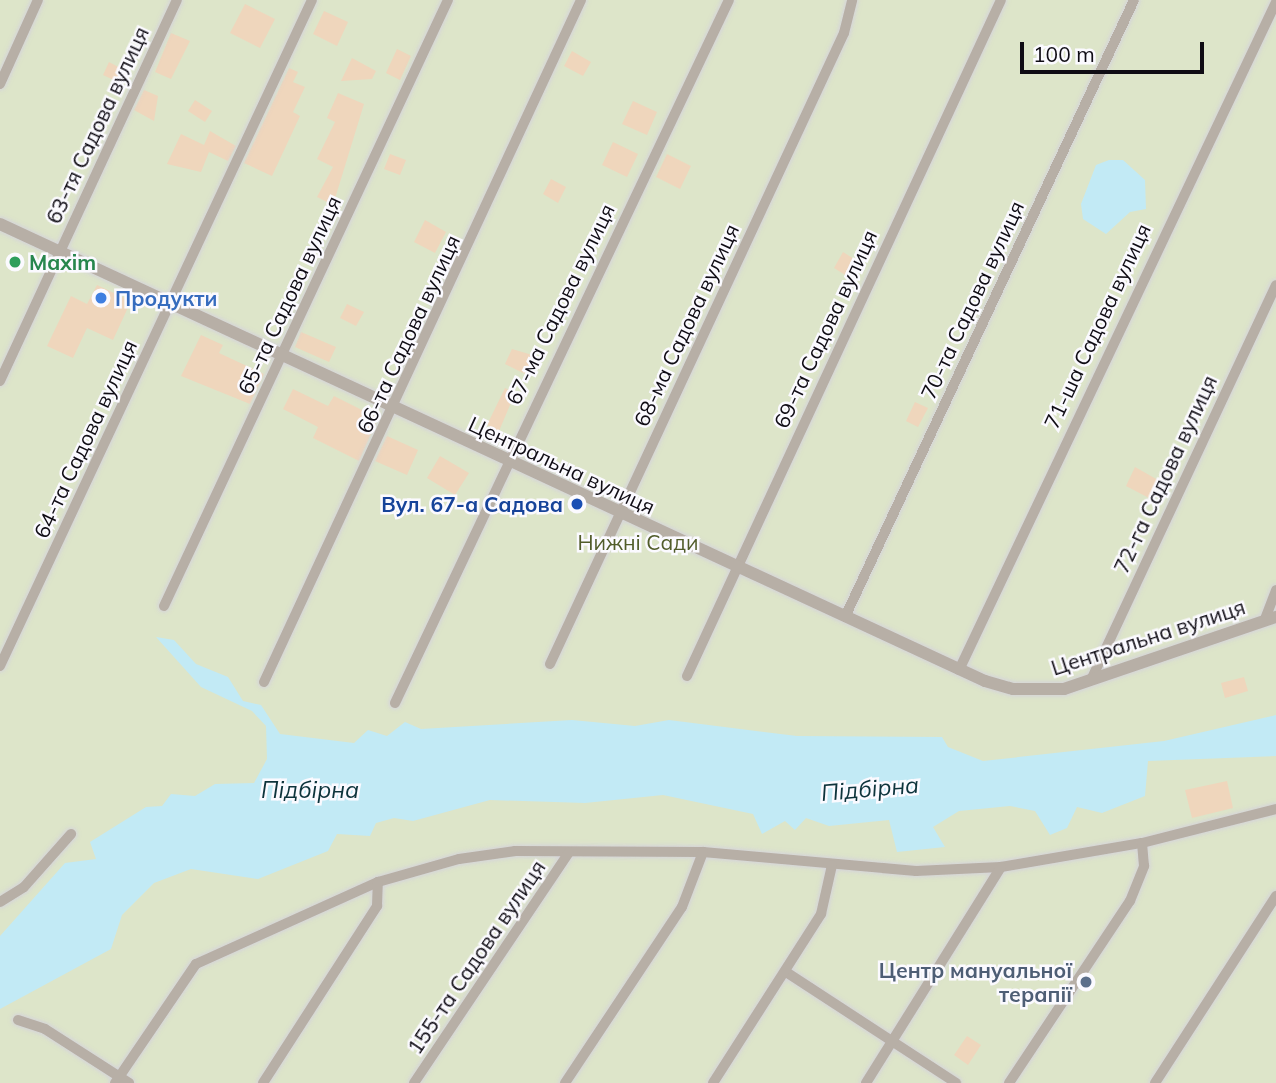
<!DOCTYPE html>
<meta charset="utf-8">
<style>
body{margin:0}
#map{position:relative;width:1276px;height:1083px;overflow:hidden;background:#fbfaff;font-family:Mulish,sans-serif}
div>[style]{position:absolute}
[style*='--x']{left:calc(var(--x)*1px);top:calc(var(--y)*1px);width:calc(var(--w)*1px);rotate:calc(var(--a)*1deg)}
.green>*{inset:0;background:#dde5c9}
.water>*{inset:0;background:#c2eaf5}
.building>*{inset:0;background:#efd6bc}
.roads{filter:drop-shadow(0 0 2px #d5d4d9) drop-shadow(0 0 2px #d5d4d9)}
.minor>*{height:10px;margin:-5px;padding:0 5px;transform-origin:5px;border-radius:5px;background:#b7afa6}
.tertiary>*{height:12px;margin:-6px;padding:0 6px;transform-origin:6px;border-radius:6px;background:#b7afa6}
.dots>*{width:19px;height:19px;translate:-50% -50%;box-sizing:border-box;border:4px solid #fbfaff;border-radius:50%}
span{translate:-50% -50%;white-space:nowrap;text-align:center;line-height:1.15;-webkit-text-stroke:5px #fbfaff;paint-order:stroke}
.street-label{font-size:21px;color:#0f0c14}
.leisure-label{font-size:21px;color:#27864d;font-weight:700}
.left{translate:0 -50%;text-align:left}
.shop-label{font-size:21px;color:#366cbe;font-weight:700}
.transit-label{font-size:21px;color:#164399;font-weight:700}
.right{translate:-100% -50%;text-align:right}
.park-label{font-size:21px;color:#515c2a}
.service-label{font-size:21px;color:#4e5e75;font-weight:700}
.water-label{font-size:23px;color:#0d343c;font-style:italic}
.scale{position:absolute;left:1020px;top:42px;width:184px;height:32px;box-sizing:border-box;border:4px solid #0f0c14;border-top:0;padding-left:9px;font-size:21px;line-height:24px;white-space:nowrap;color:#0f0c14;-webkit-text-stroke:5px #fbfaff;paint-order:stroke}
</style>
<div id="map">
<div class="green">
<i style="clip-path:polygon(0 0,1276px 0,1276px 1083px,0 1083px)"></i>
</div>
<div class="water">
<i style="clip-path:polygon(1109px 160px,1123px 160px,1145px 180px,1146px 209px,1130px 212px,1106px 234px,1083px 219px,1081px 204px,1096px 165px)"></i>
<i style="clip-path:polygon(156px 637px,174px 640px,196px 664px,228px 677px,243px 701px,261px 705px,280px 734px,354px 743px,368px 730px,387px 736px,405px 722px,421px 729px,572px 720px,635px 726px,669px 720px,797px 736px,942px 737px,948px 747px,983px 761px,1164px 741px,1276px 715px,1276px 756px,1148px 761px,1145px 796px,1102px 813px,1077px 807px,1067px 828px,1050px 835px,1035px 811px,1010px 806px,959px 811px,933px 827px,945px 847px,897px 852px,889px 820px,829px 826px,806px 818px,795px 830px,785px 821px,762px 834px,753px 814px,663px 795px,585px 803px,490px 800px,413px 821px,394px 818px,376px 823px,370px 836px,337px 834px,328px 851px,258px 879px,191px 869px,154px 883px,122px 915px,111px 949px,0 1009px,0 936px,65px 863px,96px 859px,90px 842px,146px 807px,162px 806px,171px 794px,195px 796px,215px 784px,254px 783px,267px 759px,266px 726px,252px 711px,201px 687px)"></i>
</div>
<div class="building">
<i style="clip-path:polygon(245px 4px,275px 19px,260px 48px,230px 33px)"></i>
<i style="clip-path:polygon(324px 11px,348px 22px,337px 46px,313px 34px)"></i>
<i style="clip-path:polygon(171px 33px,190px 41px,171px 79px,155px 72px)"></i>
<i style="clip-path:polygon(397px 49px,411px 56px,400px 80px,386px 73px)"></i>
<i style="clip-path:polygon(572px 51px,591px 62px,583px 76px,564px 66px)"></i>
<i style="clip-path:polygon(352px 58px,376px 71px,372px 79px,341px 81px)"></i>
<i style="clip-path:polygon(109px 62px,126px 71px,120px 83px,103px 75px)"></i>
<i style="clip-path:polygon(289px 68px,298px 72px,293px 82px,305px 87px,293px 112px,300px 116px,272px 176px,244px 163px)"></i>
<i style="clip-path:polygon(144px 90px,158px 96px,154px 121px,134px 110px)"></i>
<i style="clip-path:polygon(338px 93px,364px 104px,333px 205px,317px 197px,333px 167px,317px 159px,335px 122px,327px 118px)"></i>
<i style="clip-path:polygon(195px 100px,212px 111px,205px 122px,188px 111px)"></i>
<i style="clip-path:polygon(633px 101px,657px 112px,647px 135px,622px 124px)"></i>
<i style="clip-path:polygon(210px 131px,236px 146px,228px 161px,209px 152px,201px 172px,167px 164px,181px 134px,204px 145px)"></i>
<i style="clip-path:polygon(613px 142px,638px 154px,627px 177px,602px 165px)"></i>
<i style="clip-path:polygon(390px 154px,406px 160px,400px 175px,384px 169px)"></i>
<i style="clip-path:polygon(667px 154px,691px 166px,680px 189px,656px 177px)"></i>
<i style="clip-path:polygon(551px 179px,566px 187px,558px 203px,543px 194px)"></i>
<i style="clip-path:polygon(425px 220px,446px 232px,435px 253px,414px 242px)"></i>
<i style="clip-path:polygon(843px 252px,859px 262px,850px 278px,834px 268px)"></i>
<i style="clip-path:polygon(97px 285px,131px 301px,113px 340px,87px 328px,73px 358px,47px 346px,71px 296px,87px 304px)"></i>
<i style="clip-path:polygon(347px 304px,364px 312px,356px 326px,340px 318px)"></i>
<i style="clip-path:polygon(301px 332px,336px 347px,329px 362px,295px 347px)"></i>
<i style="clip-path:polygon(201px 335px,223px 345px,219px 353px,264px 374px,250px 404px,181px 376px)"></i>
<i style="clip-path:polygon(512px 349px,539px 357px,529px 376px,505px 364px)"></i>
<i style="clip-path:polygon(505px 388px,515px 393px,499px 431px,487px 425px)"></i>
<i style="clip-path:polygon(293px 389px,328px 406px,334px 396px,378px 418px,359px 461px,313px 438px,318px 427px,283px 409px)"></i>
<i style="clip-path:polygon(915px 402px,928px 408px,918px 427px,906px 421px)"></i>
<i style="clip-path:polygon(387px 436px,418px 450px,407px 475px,375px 461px)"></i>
<i style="clip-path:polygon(440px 456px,469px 473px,455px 495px,427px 478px)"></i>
<i style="clip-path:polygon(1135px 467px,1158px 480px,1149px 498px,1126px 486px)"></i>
<i style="clip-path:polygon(1244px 677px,1248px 691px,1225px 698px,1221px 683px)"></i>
<i style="clip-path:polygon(1227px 781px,1233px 808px,1192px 818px,1185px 790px)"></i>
<i style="clip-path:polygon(967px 1036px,981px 1045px,968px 1065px,954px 1055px)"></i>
</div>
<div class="roads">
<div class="minor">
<i style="--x:0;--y:84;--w:92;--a:-65.7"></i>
<i style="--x:0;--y:381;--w:420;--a:-65.1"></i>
<i style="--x:164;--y:606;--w:669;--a:-64.89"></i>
<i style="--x:845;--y:617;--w:681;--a:-64.9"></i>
<i style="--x:1265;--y:619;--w:31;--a:-69"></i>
<i style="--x:550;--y:664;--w:696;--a:-65.02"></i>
<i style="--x:844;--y:33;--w:34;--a:-76"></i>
<i style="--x:0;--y:666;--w:735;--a:-64.9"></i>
<i style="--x:959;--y:670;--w:739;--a:-64.61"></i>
<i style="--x:687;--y:676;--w:745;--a:-65.09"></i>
<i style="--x:1091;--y:680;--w:436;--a:-64.9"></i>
<i style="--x:264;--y:682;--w:752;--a:-65.07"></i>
<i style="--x:395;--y:703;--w:778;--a:-64.59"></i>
<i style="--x:0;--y:902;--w:28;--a:-32"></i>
<i style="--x:24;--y:887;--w:71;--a:-48.4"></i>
<i style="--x:786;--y:972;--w:203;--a:33.1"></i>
<i style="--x:18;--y:1020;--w:28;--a:18"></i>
<i style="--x:45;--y:1029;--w:100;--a:32.7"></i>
<i style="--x:115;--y:1083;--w:144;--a:-55.8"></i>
<i style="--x:196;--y:964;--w:200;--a:-24.3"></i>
<i style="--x:378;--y:882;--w:84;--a:-15.9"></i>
<i style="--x:459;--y:859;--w:57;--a:-8.1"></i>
<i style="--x:515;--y:851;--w:188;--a:0.3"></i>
<i style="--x:703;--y:852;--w:214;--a:5.1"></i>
<i style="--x:916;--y:871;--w:85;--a:-2.7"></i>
<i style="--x:1001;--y:867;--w:143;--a:-9.7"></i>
<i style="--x:1142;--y:843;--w:138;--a:-14.2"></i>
<i style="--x:263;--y:1083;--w:211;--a:-57.2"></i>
<i style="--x:377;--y:906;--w:24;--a:-88"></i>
<i style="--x:414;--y:1083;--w:278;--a:-56.1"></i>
<i style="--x:565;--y:1083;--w:211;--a:-56.4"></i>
<i style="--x:682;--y:907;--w:59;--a:-69.1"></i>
<i style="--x:713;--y:1083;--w:201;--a:-57.4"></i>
<i style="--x:821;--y:914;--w:50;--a:-77.3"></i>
<i style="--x:866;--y:1083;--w:255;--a:-58"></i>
<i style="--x:1009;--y:1083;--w:219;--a:-56.4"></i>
<i style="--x:1130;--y:901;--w:38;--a:-68"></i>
<i style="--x:1144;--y:866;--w:23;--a:-95"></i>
<i style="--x:1155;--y:1083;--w:223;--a:-57.1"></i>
</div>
<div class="tertiary">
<i style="--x:0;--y:224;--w:1086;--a:24.89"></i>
<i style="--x:985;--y:681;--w:29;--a:16"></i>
<i style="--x:1013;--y:689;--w:51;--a:0"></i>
<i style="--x:1064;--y:689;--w:224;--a:-18.8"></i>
</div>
</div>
<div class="dots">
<i style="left:15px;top:262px;background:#2e9e5b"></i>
<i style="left:101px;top:298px;background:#3f7fe0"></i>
<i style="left:577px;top:504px;background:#1a4fb4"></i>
<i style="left:1086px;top:982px;background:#5c6f8a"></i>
</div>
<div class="street-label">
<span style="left:97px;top:125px;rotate:-65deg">63-тя Садова вулиця</span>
<span style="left:289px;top:295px;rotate:-65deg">65-та Садова вулиця</span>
<span style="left:972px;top:300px;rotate:-65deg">70-та Садова вулиця</span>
<span style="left:560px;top:304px;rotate:-64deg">67-ма Садова вулиця</span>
<span style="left:686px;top:325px;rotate:-65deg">68-ма Садова вулиця</span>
<span style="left:1097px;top:326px;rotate:-65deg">71-ша Садова вулиця</span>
<span style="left:825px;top:329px;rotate:-65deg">69-та Садова вулиця</span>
<span style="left:408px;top:334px;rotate:-65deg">66-та Садова вулиця</span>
<span style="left:85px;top:439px;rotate:-65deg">64-та Садова вулиця</span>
<span style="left:562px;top:465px;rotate:25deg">Центральна вулиця</span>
<span style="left:1165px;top:474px;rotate:-65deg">72-га Садова вулиця</span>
<span style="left:1148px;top:637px;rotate:-18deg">Центральна вулиця</span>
<span style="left:476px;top:957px;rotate:-56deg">155-та Садова вулиця</span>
</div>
<div class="leisure-label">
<span class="left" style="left:29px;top:262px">Maxim</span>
</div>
<div class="shop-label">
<span class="left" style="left:115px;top:298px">Продукти</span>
</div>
<div class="transit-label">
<span class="right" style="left:563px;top:504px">Вул. 67-а Садова</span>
</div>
<div class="park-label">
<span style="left:638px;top:542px">Нижні Сади</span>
</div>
<div class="service-label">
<span class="right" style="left:1072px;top:982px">Центр мануальної<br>терапії</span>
</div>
<div class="water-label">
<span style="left:870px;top:789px;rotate:-5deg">Підбірна</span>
<span style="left:310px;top:790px">Підбірна</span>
</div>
<div class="scale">100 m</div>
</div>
